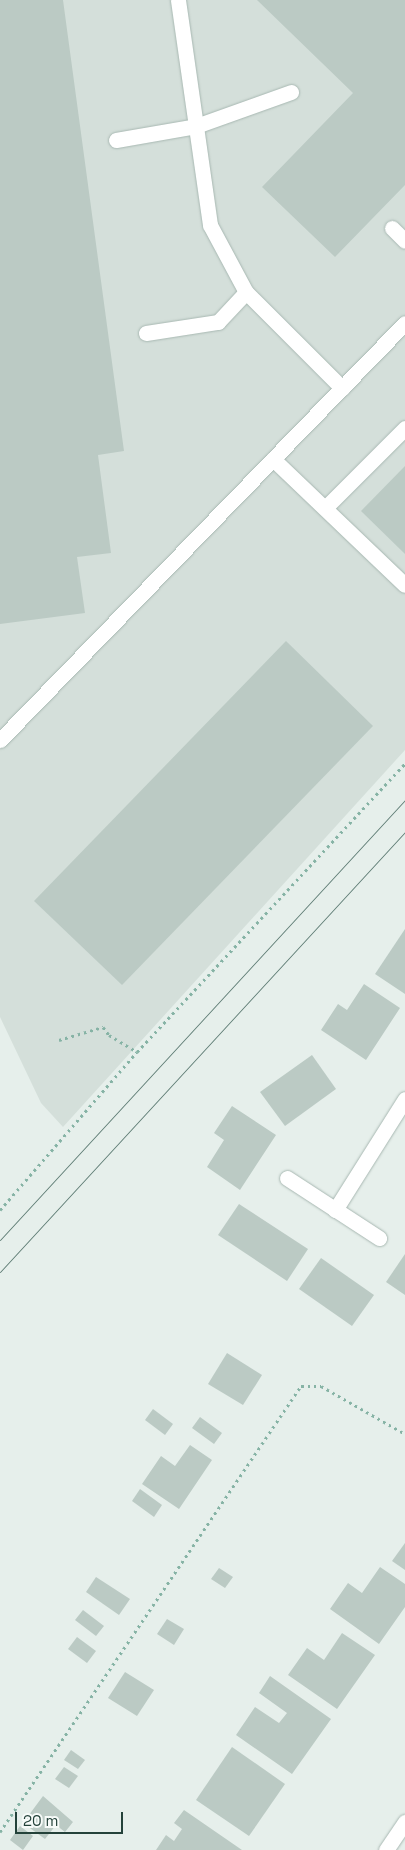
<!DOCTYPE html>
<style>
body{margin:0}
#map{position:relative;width:405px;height:1850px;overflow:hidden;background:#e6efeb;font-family:"Space Grotesk",sans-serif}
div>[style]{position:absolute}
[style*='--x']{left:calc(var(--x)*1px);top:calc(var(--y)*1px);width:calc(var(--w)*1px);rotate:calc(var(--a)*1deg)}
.built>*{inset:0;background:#d4dfda}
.building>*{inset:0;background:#bbcac4}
.path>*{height:3px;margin-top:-1.5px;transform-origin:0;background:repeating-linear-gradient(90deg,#86b3a5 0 2.5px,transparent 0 6.5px)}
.roads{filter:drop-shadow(0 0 1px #a8b8b2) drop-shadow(0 0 1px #a8b8b2)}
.lane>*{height:15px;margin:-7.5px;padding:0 7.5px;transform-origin:7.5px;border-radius:7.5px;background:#fff}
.street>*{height:15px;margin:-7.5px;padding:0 7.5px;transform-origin:7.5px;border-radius:7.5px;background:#fff}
.tram>*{height:1px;margin:-0.5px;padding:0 0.5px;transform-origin:0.5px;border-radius:0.5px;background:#5f7d75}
span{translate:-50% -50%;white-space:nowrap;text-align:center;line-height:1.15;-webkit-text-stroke:5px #f7fbf9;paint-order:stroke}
.scale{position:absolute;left:15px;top:1812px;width:108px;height:22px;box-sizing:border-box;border:2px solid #24423a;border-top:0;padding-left:6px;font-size:15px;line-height:18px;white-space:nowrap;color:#24423a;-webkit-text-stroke:4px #f7fbf9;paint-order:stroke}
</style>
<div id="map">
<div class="built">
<i style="clip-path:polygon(0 0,405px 0,405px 750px,63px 1127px,41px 1103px,0 1017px)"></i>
</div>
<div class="building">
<i style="clip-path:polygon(0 0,63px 0,124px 451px,98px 455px,111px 553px,77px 557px,85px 613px,0 624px)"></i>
<i style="clip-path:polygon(257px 0,405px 0,405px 185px,335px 257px,262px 187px,353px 93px)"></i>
<i style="clip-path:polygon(405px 466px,405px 554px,361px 511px)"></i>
<i style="clip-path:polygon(286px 641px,373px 726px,122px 985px,34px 901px)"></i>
<i style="clip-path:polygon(405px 929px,405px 994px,375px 974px)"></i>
<i style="clip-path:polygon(364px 984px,400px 1008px,366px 1060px,321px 1030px,338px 1004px,347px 1010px)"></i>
<i style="clip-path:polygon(312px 1055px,336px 1089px,285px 1126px,260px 1092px)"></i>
<i style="clip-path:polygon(232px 1106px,276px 1135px,240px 1190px,207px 1167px,224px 1140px,214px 1133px)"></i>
<i style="clip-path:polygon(239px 1204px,308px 1249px,287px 1281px,218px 1235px)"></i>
<i style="clip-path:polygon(405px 1254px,405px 1295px,386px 1282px)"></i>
<i style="clip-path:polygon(321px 1258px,374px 1295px,352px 1326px,299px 1289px)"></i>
<i style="clip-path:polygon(227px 1353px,262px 1375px,243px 1405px,208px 1384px)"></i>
<i style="clip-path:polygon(153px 1409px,173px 1424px,165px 1435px,145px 1420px)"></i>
<i style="clip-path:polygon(200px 1417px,222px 1433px,214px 1444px,192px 1428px)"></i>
<i style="clip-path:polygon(190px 1445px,212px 1460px,179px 1509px,142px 1484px,161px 1456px,175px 1466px)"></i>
<i style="clip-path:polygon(140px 1489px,162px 1505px,154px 1517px,132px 1501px)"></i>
<i style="clip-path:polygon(405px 1543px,405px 1570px,392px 1561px)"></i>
<i style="clip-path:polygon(380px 1567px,405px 1584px,405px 1607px,379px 1644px,330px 1609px,348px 1583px,362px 1593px)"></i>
<i style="clip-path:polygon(219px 1568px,233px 1577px,225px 1588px,211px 1579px)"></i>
<i style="clip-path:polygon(96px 1577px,130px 1599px,119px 1615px,86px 1592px)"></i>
<i style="clip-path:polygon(83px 1610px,104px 1626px,96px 1636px,75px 1620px)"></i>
<i style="clip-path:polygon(167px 1619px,184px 1629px,174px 1645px,157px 1634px)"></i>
<i style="clip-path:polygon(342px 1633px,375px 1655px,337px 1709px,288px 1675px,307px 1648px,324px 1660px)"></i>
<i style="clip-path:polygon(77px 1637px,96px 1651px,87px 1663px,68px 1649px)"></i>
<i style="clip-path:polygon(125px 1672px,154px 1690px,137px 1716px,108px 1698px)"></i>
<i style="clip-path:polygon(270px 1676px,331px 1719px,292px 1774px,236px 1735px,255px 1707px,279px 1723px,287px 1713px,259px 1693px)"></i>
<i style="clip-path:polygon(232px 1747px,285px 1784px,249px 1836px,196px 1800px)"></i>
<i style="clip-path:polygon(71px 1750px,85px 1760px,78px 1769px,64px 1760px)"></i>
<i style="clip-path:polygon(64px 1767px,78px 1776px,69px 1788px,55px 1779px)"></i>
<i style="clip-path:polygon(43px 1796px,73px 1822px,65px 1832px,56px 1825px,45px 1839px,23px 1823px)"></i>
<i style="clip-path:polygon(184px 1810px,242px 1850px,156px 1850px,166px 1835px,174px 1841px,182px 1829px,174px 1823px)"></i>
<i style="clip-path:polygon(20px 1826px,33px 1836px,23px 1850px,10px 1840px)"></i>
</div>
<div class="path">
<i style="--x:59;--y:1040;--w:46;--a:-16.5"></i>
<i style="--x:103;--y:1027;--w:10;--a:53"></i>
<i style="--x:109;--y:1035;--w:33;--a:31"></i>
<i style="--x:0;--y:1210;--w:209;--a:-49.1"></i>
<i style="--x:137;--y:1052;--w:393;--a:-47.1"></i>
<i style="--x:0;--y:1832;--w:538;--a:-55.99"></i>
<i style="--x:301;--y:1386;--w:20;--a:0"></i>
<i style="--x:321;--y:1386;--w:97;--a:29.7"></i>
</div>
<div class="roads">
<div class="lane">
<i style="--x:116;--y:140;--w:81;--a:-9.9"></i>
<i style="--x:196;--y:126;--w:101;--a:-19.7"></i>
<i style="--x:392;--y:228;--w:18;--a:45"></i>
<i style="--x:146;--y:333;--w:73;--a:-8.7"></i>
<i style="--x:218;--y:322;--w:41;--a:-47"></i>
<i style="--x:273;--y:459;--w:182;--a:43.7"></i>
<i style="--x:325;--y:508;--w:113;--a:-45"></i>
</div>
<div class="street">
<i style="--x:178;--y:0;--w:227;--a:81.9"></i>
<i style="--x:210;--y:225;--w:76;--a:61.8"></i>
<i style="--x:246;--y:292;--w:136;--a:45"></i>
<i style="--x:0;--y:740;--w:581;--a:-45.84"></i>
<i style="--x:287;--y:1178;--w:110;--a:33.1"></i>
<i style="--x:335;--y:1210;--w:131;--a:-57.8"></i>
<i style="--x:386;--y:1850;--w:34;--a:-56"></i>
</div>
</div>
<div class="tram">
<i style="--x:0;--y:1240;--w:598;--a:-47.37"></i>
<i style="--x:0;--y:1272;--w:598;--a:-47.37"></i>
</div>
<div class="scale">20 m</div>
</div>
